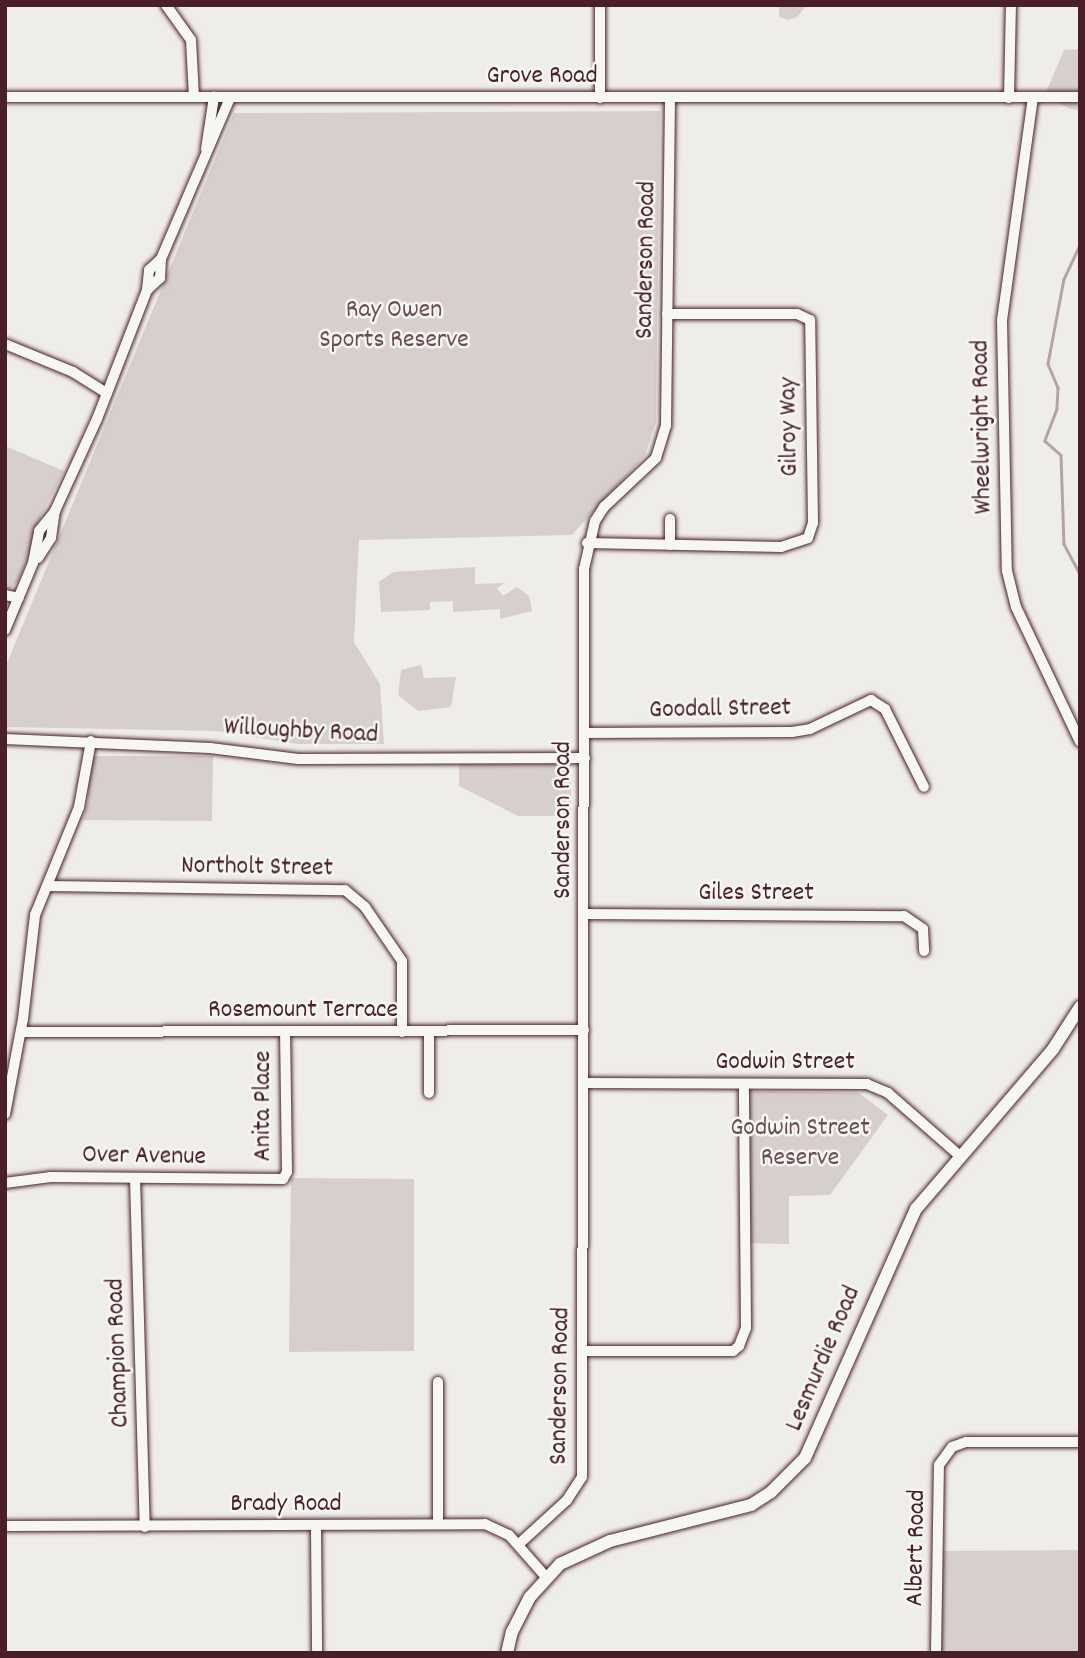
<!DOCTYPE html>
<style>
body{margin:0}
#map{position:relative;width:1085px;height:1658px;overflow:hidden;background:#efedea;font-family:Dekko,sans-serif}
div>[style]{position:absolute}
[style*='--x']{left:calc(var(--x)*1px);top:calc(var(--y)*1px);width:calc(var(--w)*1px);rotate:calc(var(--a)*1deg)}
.green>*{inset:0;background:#d7cfce}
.stream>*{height:2.5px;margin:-1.25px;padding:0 1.25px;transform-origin:1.25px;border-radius:1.25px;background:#b4a4a5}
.roads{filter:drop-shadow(0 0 2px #4a1f2b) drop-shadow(0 0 2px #4a1f2b)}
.minor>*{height:10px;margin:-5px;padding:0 5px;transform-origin:5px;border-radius:5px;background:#f6f6f2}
.major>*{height:12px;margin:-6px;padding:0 6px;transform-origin:6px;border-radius:6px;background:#f6f6f2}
span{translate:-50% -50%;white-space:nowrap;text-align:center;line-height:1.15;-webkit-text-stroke:5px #f6f6f2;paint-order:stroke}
.street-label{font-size:26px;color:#4a1f2b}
.park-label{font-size:26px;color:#6d4b54}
.frame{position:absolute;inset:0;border:7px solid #4a1f2b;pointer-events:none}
</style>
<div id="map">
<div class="green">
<i style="clip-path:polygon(779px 5px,807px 5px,797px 17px,788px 20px,779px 17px)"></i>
<i style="clip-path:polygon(1080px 49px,1080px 110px,1071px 109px,1048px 98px,1046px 92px,1064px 50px)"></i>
<i style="clip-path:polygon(660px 111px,656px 422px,645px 455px,572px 535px,359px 540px,354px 642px,380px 684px,384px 744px,298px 744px,216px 731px,5px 727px,5px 668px,234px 113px)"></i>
<i style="clip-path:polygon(5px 446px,64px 471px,35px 528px,34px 543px,18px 581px,10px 589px,5px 589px)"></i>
<i style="clip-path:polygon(475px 567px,475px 584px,505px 583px,497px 588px,503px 596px,517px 587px,529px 596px,532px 611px,500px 619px,500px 609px,453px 612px,453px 601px,430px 602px,430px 610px,381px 612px,379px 582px,393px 572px)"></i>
<i style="clip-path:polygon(421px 665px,424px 678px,456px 677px,451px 707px,418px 711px,398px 695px,401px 670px)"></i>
<i style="clip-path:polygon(89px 756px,213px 756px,212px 821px,83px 820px,88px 802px)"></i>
<i style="clip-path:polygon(459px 764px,564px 764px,571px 778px,571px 816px,518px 816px,459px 786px)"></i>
<i style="clip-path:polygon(741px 1091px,859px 1093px,888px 1115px,830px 1195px,789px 1196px,789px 1244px,740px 1243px)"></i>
<i style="clip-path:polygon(291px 1178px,414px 1179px,414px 1351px,289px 1352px)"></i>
<i style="clip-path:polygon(1080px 1550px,1080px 1653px,936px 1653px,937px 1551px)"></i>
</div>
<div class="stream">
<i style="--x:1080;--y:245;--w:38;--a:115"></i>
<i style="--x:1064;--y:279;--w:86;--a:100.7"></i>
<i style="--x:1048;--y:364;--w:26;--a:67"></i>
<i style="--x:1058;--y:388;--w:21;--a:93"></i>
<i style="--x:1057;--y:409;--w:34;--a:111"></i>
<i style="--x:1045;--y:441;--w:21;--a:41"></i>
<i style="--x:1061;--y:455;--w:89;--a:88.1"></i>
<i style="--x:1064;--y:544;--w:34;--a:62"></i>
</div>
<div class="roads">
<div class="minor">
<i style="--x:166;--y:5;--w:43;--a:54.5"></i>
<i style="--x:191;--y:40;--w:57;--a:87"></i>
<i style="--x:600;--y:5;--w:93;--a:90"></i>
<i style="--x:5;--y:97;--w:1075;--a:0"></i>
<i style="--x:1033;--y:97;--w:225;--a:97.9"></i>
<i style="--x:1002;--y:320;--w:251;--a:88.9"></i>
<i style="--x:1007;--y:571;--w:37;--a:76"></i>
<i style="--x:1016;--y:607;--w:149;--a:64.6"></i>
<i style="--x:1009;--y:98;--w:93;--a:-88.8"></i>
<i style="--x:206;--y:149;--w:53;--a:-81.3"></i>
<i style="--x:147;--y:290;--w:18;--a:-43"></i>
<i style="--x:160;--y:278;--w:19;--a:-87"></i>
<i style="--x:161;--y:259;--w:175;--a:-66.8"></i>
<i style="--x:5;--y:344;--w:74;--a:22.4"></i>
<i style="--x:73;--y:372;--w:40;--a:32"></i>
<i style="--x:670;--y:519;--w:26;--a:90"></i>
<i style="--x:587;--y:543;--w:194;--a:1.2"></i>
<i style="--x:781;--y:547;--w:28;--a:-18"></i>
<i style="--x:808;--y:538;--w:16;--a:-72"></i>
<i style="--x:813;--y:523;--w:203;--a:-90.8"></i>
<i style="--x:810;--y:320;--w:14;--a:-155"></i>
<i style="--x:797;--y:314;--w:130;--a:180"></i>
<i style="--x:38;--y:558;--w:24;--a:-57"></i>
<i style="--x:51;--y:538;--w:27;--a:-82"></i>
<i style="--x:5;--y:595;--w:14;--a:12"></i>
<i style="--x:5;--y:630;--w:73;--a:-67.3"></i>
<i style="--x:33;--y:563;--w:33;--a:-79"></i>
<i style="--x:39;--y:531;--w:26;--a:-51"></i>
<i style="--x:55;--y:511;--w:101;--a:-65.5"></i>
<i style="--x:97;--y:419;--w:138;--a:-68.8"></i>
<i style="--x:147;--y:290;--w:20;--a:-84"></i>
<i style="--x:149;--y:270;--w:16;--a:-43"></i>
<i style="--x:585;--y:733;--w:207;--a:-0.3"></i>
<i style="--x:792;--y:732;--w:18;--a:-9"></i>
<i style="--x:810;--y:729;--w:68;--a:-25.4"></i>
<i style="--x:871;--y:700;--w:17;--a:33"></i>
<i style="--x:885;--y:709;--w:87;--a:63.4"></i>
<i style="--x:5;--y:739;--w:205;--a:2.5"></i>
<i style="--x:210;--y:748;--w:89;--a:7.1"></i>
<i style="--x:298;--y:759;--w:287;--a:-0.2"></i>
<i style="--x:48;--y:886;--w:297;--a:0.8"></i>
<i style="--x:345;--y:890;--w:26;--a:40"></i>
<i style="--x:365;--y:907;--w:65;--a:55.6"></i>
<i style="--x:402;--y:961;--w:71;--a:90"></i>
<i style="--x:585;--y:914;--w:319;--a:0.4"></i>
<i style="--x:904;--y:916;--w:23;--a:34"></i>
<i style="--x:923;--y:929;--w:22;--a:87"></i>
<i style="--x:21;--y:1032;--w:563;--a:-0.2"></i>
<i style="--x:584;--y:1083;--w:283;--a:0.2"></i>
<i style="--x:867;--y:1084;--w:23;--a:23"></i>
<i style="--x:888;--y:1093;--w:96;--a:41.2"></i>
<i style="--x:429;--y:1093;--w:61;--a:-90"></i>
<i style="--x:5;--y:1114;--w:97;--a:-79.3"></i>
<i style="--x:23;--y:1019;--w:105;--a:-83.4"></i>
<i style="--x:35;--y:915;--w:117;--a:-67.8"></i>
<i style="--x:79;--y:807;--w:67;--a:-79.7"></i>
<i style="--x:135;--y:1178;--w:349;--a:88.4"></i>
<i style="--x:5;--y:1183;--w:46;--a:-7.4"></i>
<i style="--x:51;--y:1177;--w:232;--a:0.5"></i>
<i style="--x:283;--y:1179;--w:8;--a:-60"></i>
<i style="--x:287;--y:1172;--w:139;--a:-90.8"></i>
<i style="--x:583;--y:1351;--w:150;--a:0"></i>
<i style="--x:733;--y:1351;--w:8;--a:-40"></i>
<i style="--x:739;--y:1346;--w:19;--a:-69"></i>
<i style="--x:746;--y:1328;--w:244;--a:-90.5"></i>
<i style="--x:438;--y:1382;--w:140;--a:90"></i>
<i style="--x:5;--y:1526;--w:480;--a:-0.2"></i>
<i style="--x:485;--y:1524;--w:26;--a:25"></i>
<i style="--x:509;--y:1535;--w:55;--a:48.7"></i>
<i style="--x:316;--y:1528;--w:125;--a:89.5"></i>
<i style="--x:519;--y:1544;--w:65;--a:-42.5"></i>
<i style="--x:567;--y:1500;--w:27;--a:-57"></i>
<i style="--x:582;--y:1477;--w:908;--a:-89.87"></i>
<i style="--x:584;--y:569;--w:49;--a:-77.1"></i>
<i style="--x:595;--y:521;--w:17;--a:-57"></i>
<i style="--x:604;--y:507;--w:71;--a:-43.3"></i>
<i style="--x:656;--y:458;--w:34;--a:-73"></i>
<i style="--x:666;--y:426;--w:328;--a:-89.3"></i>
<i style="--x:936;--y:1653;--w:188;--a:-89.1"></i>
<i style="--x:939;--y:1465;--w:22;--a:-54"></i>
<i style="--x:952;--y:1447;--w:15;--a:-20"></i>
<i style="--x:966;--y:1442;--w:114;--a:0"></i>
</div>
<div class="major">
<i style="--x:507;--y:1653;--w:22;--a:-77"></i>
<i style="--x:512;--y:1632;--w:39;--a:-63"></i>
<i style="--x:530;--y:1597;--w:45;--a:-47.7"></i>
<i style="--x:560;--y:1564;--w:55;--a:-24.7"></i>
<i style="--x:610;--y:1541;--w:146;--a:-14.3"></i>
<i style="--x:751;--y:1505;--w:24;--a:-33"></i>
<i style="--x:771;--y:1492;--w:48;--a:-45"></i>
<i style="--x:805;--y:1458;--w:273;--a:-66"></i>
<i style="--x:916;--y:1209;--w:211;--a:-49.4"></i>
<i style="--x:1053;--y:1049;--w:50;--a:-57.3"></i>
</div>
</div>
<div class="street-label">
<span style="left:542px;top:77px">Grove Road</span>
<span style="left:647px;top:260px;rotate:-89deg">Sanderson Road</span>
<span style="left:790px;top:427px;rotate:-91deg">Gilroy Way</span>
<span style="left:983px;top:427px;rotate:-91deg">Wheelwright Road</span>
<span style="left:720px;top:710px;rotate:-1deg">Goodall Street</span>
<span style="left:301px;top:732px;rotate:3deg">Willoughby Road</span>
<span style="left:564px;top:820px;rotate:-90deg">Sanderson Road</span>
<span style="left:257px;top:868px;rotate:1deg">Northolt Street</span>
<span style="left:756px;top:894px">Giles Street</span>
<span style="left:303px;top:1011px">Rosemount Terrace</span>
<span style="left:785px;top:1063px">Godwin Street</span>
<span style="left:264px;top:1106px;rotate:-90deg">Anita Place</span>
<span style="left:144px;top:1157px;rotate:1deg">Over Avenue</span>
<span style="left:119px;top:1353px;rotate:-92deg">Champion Road</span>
<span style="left:824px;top:1359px;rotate:-67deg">Lesmurdie Road</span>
<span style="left:561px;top:1386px;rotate:-89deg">Sanderson Road</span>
<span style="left:286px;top:1505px">Brady Road</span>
<span style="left:917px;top:1548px;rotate:-89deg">Albert Road</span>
</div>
<div class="park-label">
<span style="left:394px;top:326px">Ray Owen<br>Sports Reserve</span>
<span style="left:800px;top:1144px">Godwin Street<br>Reserve</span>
</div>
<div class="frame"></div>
</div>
